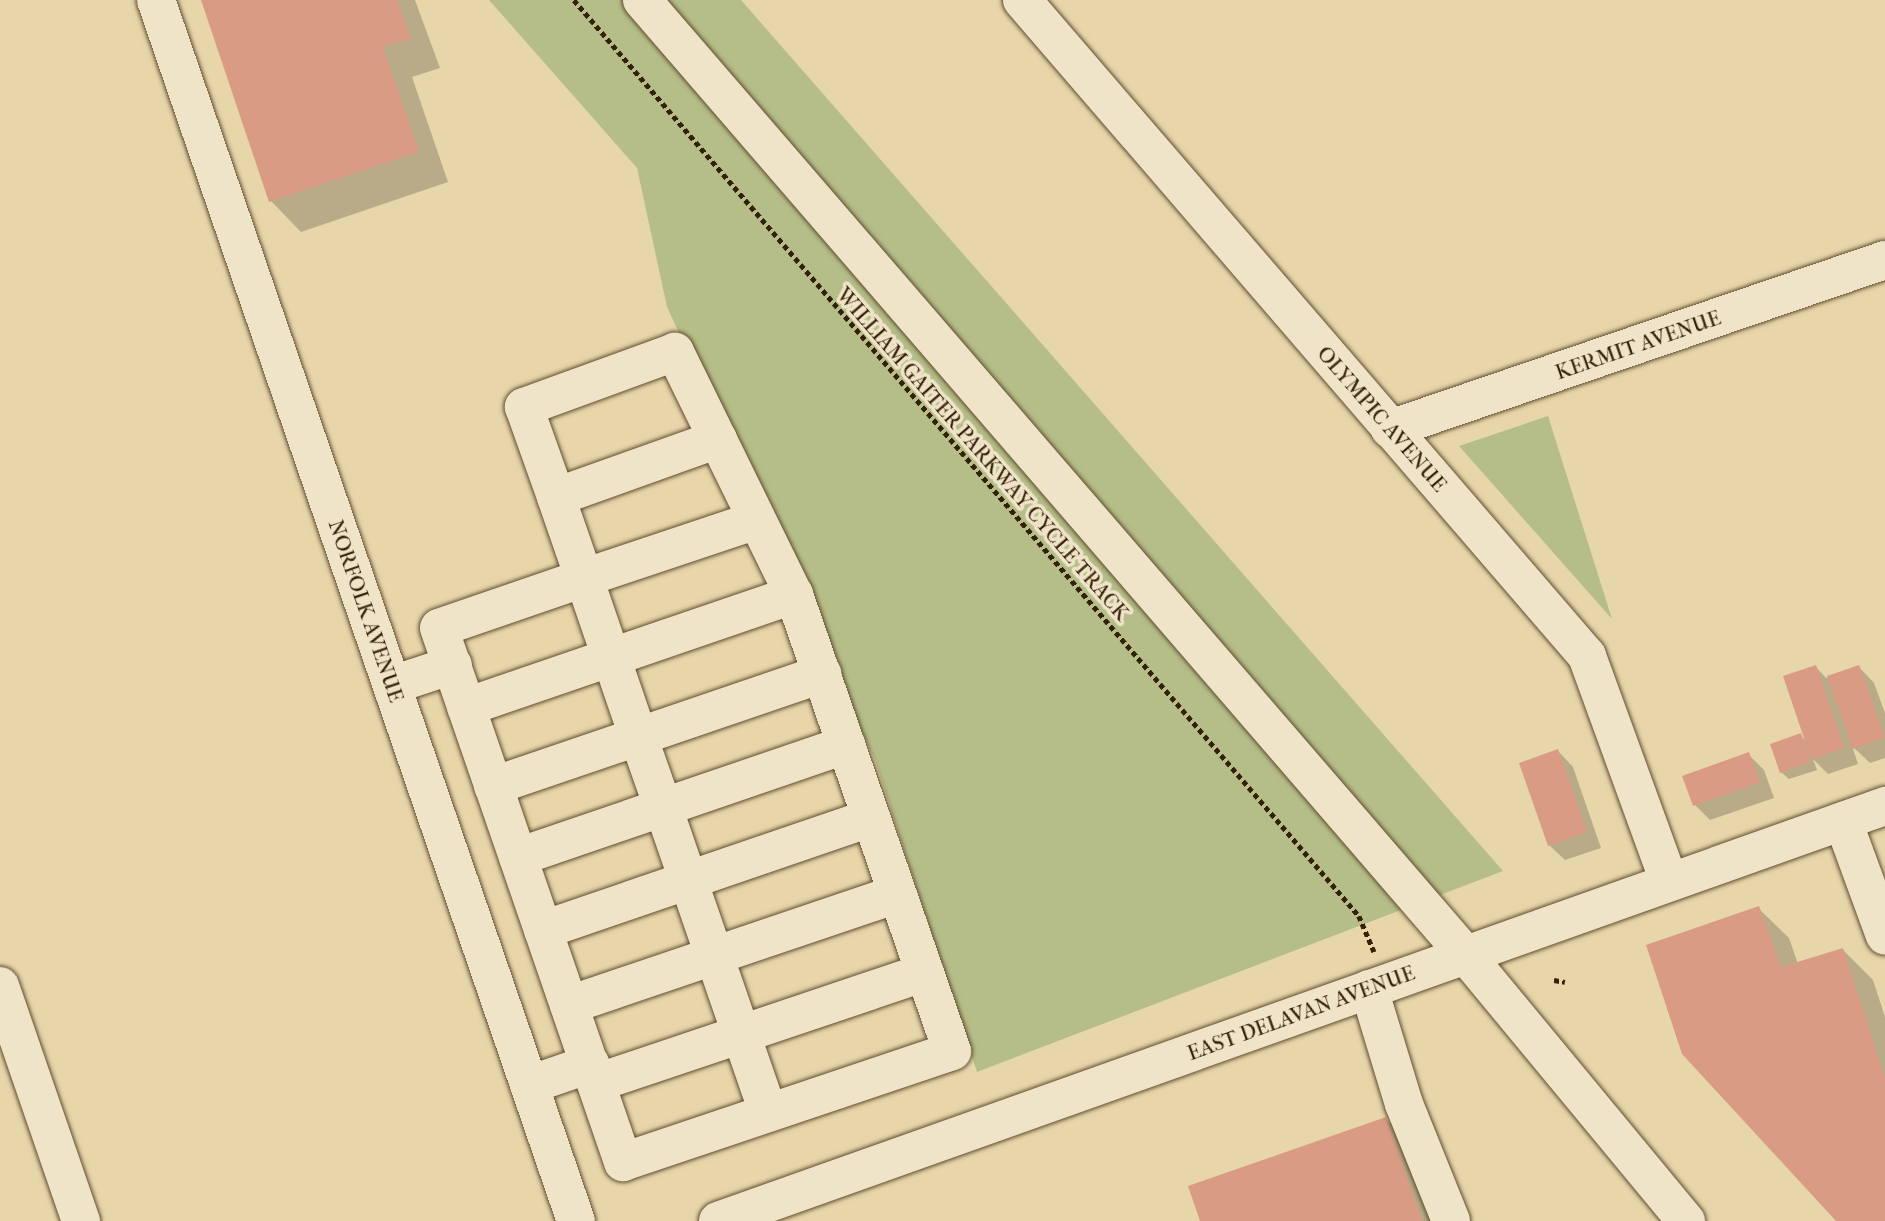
<!DOCTYPE html>
<style>
body{margin:0}
#map{position:relative;width:1885px;height:1221px;overflow:hidden;background:#e8d6ab;font-family:"IM FELL French Canon",serif}
div>[style]{position:absolute}
[style*='--x']{left:calc(var(--x)*1px);top:calc(var(--y)*1px);width:calc(var(--w)*1px);rotate:calc(var(--a)*1deg)}
.green>*{inset:0;background:#b5be89}
.shadow>*{inset:0;background:#0003}
.building>*{inset:0;background:#da9b84}
.path>*{height:4.5px;margin-top:-2.25px;transform-origin:0;background:repeating-linear-gradient(90deg,#332006 0 5px,transparent 0 8.5px)}
.roads{filter:drop-shadow(0 0 2px #604e2f) drop-shadow(0 0 2px #604e2f)}
.minor>*{height:38px;margin:-19px;padding:0 19px;transform-origin:19px;border-radius:19px;background:#f0e4c8}
span{translate:-50% -50%;white-space:nowrap;text-align:center;line-height:1.15;-webkit-text-stroke:7px #f0e4c8;paint-order:stroke}
.street-label{font-size:21px;color:#332006}
</style>
<div id="map">
<div class="green">
<i style="clip-path:polygon(489px 0,741px 0,1503px 871px,977px 1072px,875px 760px,667px 307px,637px 168px)"></i>
<i style="clip-path:polygon(1548px 416px,1612px 619px,1459px 446px)"></i>
</div>
<div class="shadow">
<i style="clip-path:polygon(203px 0,415px 0,440px 68px,412px 77px,448px 182px,301px 232px,271px 201px)"></i>
<i style="clip-path:polygon(1816px 667px,1826px 678px,1859px 667px,1874px 683px,1885px 713px,1885px 758px,1870px 763px,1852px 746px,1858px 764px,1828px 774px,1813px 759px,1817px 770px,1789px 779px,1781px 772px,1800px 735px,1807px 742px)"></i>
<i style="clip-path:polygon(1558px 751px,1573px 767px,1601px 848px,1565px 860px,1549px 845px)"></i>
<i style="clip-path:polygon(1748px 754px,1764px 770px,1774px 798px,1710px 820px,1695px 805px)"></i>
<i style="clip-path:polygon(1758px 908px,1789px 938px,1798px 964px,1843px 950px,1873px 980px,1885px 1017px,1885px 1221px,1838px 1221px)"></i>
<i style="clip-path:polygon(1386px 1119px,1409px 1142px,1436px 1221px,1202px 1221px)"></i>
</div>
<div class="building">
<i style="clip-path:polygon(201px 0,397px 0,411px 38px,383px 47px,419px 152px,269px 202px)"></i>
<i style="clip-path:polygon(1816px 665px,1844px 748px,1811px 759px,1783px 676px)"></i>
<i style="clip-path:polygon(1859px 665px,1885px 737px,1853px 749px,1827px 676px)"></i>
<i style="clip-path:polygon(1801px 733px,1810px 762px,1780px 773px,1770px 744px)"></i>
<i style="clip-path:polygon(1558px 749px,1587px 832px,1548px 846px,1519px 763px)"></i>
<i style="clip-path:polygon(1749px 752px,1760px 782px,1693px 806px,1682px 776px)"></i>
<i style="clip-path:polygon(1759px 906px,1781px 967px,1843px 948px,1885px 1078px,1885px 1221px,1836px 1221px,1682px 1054px,1646px 945px)"></i>
<i style="clip-path:polygon(1386px 1117px,1422px 1221px,1200px 1221px,1188px 1186px)"></i>
</div>
<div class="path">
<i style="--x:574;--y:0;--w:1206;--a:49.4"></i>
<i style="--x:1359;--y:916;--w:39;--a:67"></i>
<i style="--x:1554;--y:980;--w:11;--a:10"></i>
</div>
<div class="roads">
<div class="minor">
<i style="--x:156;--y:0;--w:1291;--a:71.02"></i>
<i style="--x:642;--y:0;--w:1260;--a:49.22"></i>
<i style="--x:1465;--y:954;--w:347;--a:50.4"></i>
<i style="--x:1022;--y:0;--w:866;--a:49.26"></i>
<i style="--x:1587;--y:656;--w:239;--a:70"></i>
<i style="--x:1390;--y:429;--w:523;--a:-18.85"></i>
<i style="--x:556;--y:497;--w:172;--a:-19.7"></i>
<i style="--x:754;--y:521;--w:179;--a:161.5"></i>
<i style="--x:584;--y:578;--w:153;--a:161"></i>
<i style="--x:439;--y:628;--w:565;--a:70.99"></i>
<i style="--x:623;--y:1162;--w:347;--a:-18.6"></i>
<i style="--x:952;--y:1051;--w:483;--a:-109.1"></i>
<i style="--x:794;--y:595;--w:271;--a:-116.1"></i>
<i style="--x:675;--y:352;--w:161;--a:160"></i>
<i style="--x:524;--y:407;--w:96;--a:70.4"></i>
<i style="--x:556;--y:497;--w:86;--a:70.9"></i>
<i style="--x:584;--y:578;--w:167;--a:71.1"></i>
<i style="--x:638;--y:736;--w:75;--a:70.6"></i>
<i style="--x:663;--y:807;--w:240;--a:71"></i>
<i style="--x:741;--y:1034;--w:83;--a:70.9"></i>
<i style="--x:392;--y:685;--w:64;--a:-18.2"></i>
<i style="--x:466;--y:707;--w:347;--a:-18.9"></i>
<i style="--x:493;--y:786;--w:348;--a:-18.8"></i>
<i style="--x:1843;--y:821;--w:122;--a:69.9"></i>
<i style="--x:518;--y:857;--w:347;--a:-18.9"></i>
<i style="--x:543;--y:930;--w:347;--a:-18.9"></i>
<i style="--x:0;--y:986;--w:249;--a:71"></i>
<i style="--x:1369;--y:989;--w:120;--a:73.1"></i>
<i style="--x:1404;--y:1104;--w:126;--a:68.1"></i>
<i style="--x:569;--y:1005;--w:346;--a:-18.7"></i>
<i style="--x:596;--y:1083;--w:347;--a:-18.6"></i>
<i style="--x:529;--y:1085;--w:65;--a:-19"></i>
<i style="--x:718;--y:1221;--w:1239;--a:-19.58"></i>
</div>
</div>
<div class="street-label">
<span style="left:1638px;top:345px;rotate:-19deg">KERMIT AVENUE</span>
<span style="left:1382px;top:419px;rotate:49deg">OLYMPIC AVENUE</span>
<span style="left:983px;top:454px;rotate:49deg">WILLIAM GAITER PARKWAY CYCLE TRACK</span>
<span style="left:366px;top:611px;rotate:71deg">NORFOLK AVENUE</span>
<span style="left:1301px;top:1013px;rotate:-20deg">EAST DELAVAN AVENUE</span>
</div>
</div>
